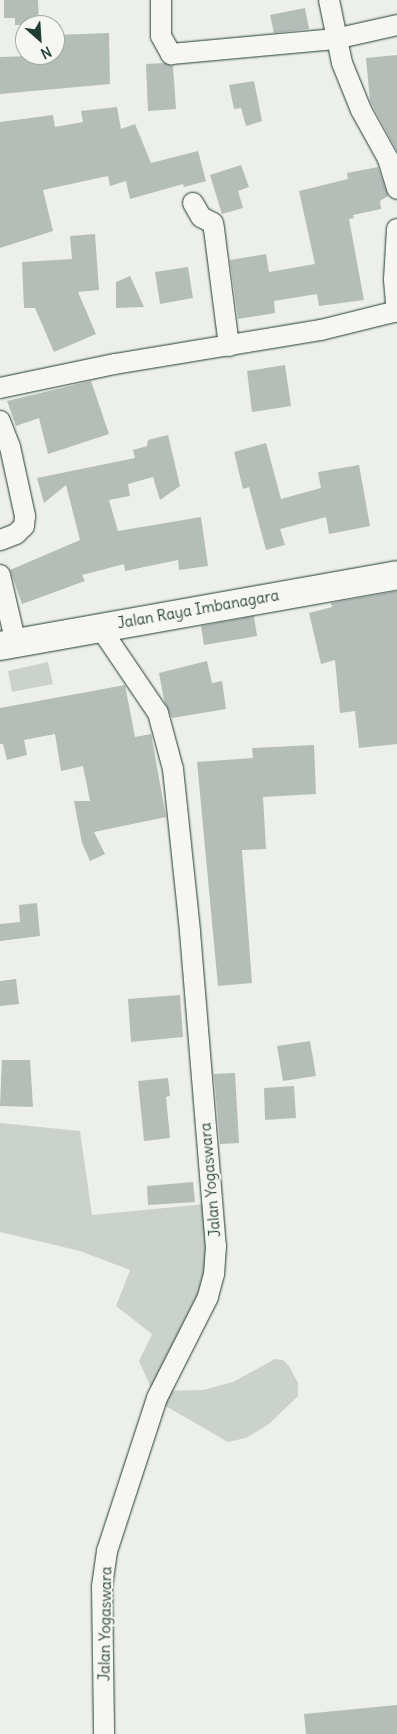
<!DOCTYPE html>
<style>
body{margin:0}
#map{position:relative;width:397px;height:1734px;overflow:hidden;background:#edefea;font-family:Delius,sans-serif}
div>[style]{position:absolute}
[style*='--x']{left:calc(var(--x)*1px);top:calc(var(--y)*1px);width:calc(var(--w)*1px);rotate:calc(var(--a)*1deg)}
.green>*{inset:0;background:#cbd2cc}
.building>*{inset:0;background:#b4bdb8}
.roads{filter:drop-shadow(0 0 1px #1f3d34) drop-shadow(0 0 1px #1f3d34)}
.street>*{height:20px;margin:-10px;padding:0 10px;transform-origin:10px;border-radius:10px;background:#f6f6f2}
.highway>*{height:28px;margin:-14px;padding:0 14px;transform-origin:14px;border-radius:14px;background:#f6f6f2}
span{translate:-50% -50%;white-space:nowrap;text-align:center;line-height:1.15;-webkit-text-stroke:4.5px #f6f6f2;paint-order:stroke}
.street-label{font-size:15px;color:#1f3d34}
.north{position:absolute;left:15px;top:15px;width:50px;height:50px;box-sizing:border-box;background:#f6f6f2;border:1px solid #a0aca6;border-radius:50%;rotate:154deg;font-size:14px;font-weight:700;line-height:20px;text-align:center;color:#1f3d34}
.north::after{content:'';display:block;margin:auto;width:18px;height:22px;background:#1f3d34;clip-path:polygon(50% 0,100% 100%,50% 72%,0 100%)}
</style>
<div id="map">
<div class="green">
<i style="clip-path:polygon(48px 662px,53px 684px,12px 692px,8px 671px)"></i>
<i style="clip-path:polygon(0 1123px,80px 1131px,92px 1215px,206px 1204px,210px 1245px,200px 1297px,152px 1390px,139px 1361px,152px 1334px,116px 1306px,130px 1270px,80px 1251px,0 1232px)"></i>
<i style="clip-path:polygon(275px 1359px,283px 1360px,289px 1366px,298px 1383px,298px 1396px,269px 1424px,246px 1438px,228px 1442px,162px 1404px,168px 1391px,203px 1390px,233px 1382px)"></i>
</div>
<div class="building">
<i style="clip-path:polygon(4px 0,38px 0,39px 25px,15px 25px,15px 18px,4px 18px)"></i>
<i style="clip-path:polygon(305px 8px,309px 29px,274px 33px,270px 15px)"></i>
<i style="clip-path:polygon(109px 33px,110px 84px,0 94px,0 57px,55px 55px,55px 35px)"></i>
<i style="clip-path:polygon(397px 55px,397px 151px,370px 101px,366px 58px)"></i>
<i style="clip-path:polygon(164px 63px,173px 66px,176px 109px,148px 111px,146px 64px)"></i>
<i style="clip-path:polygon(254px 81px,262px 121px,246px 126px,241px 108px,234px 109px,229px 85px)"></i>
<i style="clip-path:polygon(117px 107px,121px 129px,135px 124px,151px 163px,198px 151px,206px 181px,184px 187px,183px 184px,130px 199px,126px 181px,110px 186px,108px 176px,43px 190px,53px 231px,0 248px,0 122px,53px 115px,55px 127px,83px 122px,81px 111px)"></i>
<i style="clip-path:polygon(241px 165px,249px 187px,238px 191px,243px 208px,222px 214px,210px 175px)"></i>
<i style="clip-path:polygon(378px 167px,388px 196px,380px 201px,381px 209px,353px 215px,354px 218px,349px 219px,364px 300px,319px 306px,317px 294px,274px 301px,275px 313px,238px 319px,230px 260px,266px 254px,269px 272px,315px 264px,299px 191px,348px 179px,347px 173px)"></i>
<i style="clip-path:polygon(95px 234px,99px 290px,78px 292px,96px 334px,54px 352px,35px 308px,24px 308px,22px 262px,72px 259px,70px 236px)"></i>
<i style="clip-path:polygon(188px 267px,193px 298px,160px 304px,155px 272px)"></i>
<i style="clip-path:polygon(130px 276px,144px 307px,116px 308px,116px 282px)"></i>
<i style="clip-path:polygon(285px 365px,291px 406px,252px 412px,247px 371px)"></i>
<i style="clip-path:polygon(91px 381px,109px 434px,48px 454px,39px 418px,16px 426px,7px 401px)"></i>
<i style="clip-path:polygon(168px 435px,180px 486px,160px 500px,153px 477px,128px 484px,130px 496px,109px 500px,118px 531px,201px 517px,208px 566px,179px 570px,178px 560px,125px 571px,124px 564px,82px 575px,85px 581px,22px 604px,10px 570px,80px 540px,66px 485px,44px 503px,37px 478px,135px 458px,133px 450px,147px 446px,148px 440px)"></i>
<i style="clip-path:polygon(266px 443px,281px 499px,321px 488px,318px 472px,359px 465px,370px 526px,329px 534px,326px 517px,280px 529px,285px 545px,266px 550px,249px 487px,243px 489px,234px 452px)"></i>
<i style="clip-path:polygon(397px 591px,397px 744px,359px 748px,355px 711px,340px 713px,335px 660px,321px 664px,309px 613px,332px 607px,331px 603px)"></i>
<i style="clip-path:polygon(254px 616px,257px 636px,204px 645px,201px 626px)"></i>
<i style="clip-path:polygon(207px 661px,212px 683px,222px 681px,226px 709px,172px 718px,164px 700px,159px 673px)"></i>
<i style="clip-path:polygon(125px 685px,135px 737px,151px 734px,166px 817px,94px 832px,105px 854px,90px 861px,82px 843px,74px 801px,90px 801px,83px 766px,61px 771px,55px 734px,24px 740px,27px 755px,7px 760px,3px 744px,0 744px,0 708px)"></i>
<i style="clip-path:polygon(314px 745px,316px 794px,263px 797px,266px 849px,242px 850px,252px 983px,218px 986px,197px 762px,253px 758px,252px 748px)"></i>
<i style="clip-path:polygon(37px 903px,40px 936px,0 941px,0 924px,20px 922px,19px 905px)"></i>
<i style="clip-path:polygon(16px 979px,19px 1004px,0 1006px,0 981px)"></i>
<i style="clip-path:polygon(180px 995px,183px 1037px,131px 1042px,128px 999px)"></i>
<i style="clip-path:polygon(310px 1041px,316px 1076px,283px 1081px,277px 1046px)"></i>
<i style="clip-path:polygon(2px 1060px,30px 1060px,33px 1107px,0 1106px)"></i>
<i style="clip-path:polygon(235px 1073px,239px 1143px,220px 1144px,214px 1074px)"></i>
<i style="clip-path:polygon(168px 1078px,170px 1096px,166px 1097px,170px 1138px,144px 1141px,138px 1081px)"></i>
<i style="clip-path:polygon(294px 1086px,296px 1118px,265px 1120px,264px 1088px)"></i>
<i style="clip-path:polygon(193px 1182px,195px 1202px,148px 1205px,147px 1186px)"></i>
<i style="clip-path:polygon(397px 1705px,397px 1734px,306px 1734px,304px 1714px)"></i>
</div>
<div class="roads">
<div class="street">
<i style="--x:161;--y:0;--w:36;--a:90"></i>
<i style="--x:161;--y:36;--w:21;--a:61"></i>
<i style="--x:171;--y:54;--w:165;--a:-5.2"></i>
<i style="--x:335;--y:39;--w:64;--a:-12.7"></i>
<i style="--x:329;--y:0;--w:64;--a:78.3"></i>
<i style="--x:342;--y:63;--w:51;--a:68"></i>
<i style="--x:361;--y:110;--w:56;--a:61.1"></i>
<i style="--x:388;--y:159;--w:31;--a:73"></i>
<i style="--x:193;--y:203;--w:16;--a:60"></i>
<i style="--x:201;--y:217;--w:13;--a:27"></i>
<i style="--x:213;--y:223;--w:6;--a:81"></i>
<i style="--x:214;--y:229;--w:118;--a:82.7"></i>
<i style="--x:397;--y:229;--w:51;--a:93.4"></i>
<i style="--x:394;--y:280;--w:32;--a:85"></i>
<i style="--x:0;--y:388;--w:117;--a:-11.8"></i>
<i style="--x:115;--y:364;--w:209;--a:-9.4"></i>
<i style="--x:321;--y:330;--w:78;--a:-14"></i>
<i style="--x:0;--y:421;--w:28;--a:69"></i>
<i style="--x:10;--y:447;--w:71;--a:77.7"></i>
<i style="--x:25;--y:516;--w:10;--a:96"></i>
<i style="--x:24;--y:526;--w:11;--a:135"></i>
<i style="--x:16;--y:534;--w:17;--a:159"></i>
<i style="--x:0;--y:575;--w:71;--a:76.9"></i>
<i style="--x:99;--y:626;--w:105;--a:55.9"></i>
<i style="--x:158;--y:713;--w:58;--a:75"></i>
<i style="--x:173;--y:769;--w:164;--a:84"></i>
<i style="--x:190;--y:932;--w:315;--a:85.3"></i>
<i style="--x:216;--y:1246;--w:28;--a:94"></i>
<i style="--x:214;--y:1274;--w:24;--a:105"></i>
<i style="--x:208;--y:1297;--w:113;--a:116.8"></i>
<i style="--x:157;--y:1398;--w:161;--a:108.1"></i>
<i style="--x:107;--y:1551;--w:35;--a:98"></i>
<i style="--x:102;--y:1586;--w:148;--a:89.2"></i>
</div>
<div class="highway">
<i style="--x:0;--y:646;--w:403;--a:-10.1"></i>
</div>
</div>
<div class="street-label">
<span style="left:198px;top:609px;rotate:-10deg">Jalan Raya Imbanagara</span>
<span style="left:210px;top:1180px;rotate:-95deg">Jalan Yogaswara</span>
<span style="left:105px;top:1624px;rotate:-89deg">Jalan Yogaswara</span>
</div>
<div class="north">N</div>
</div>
